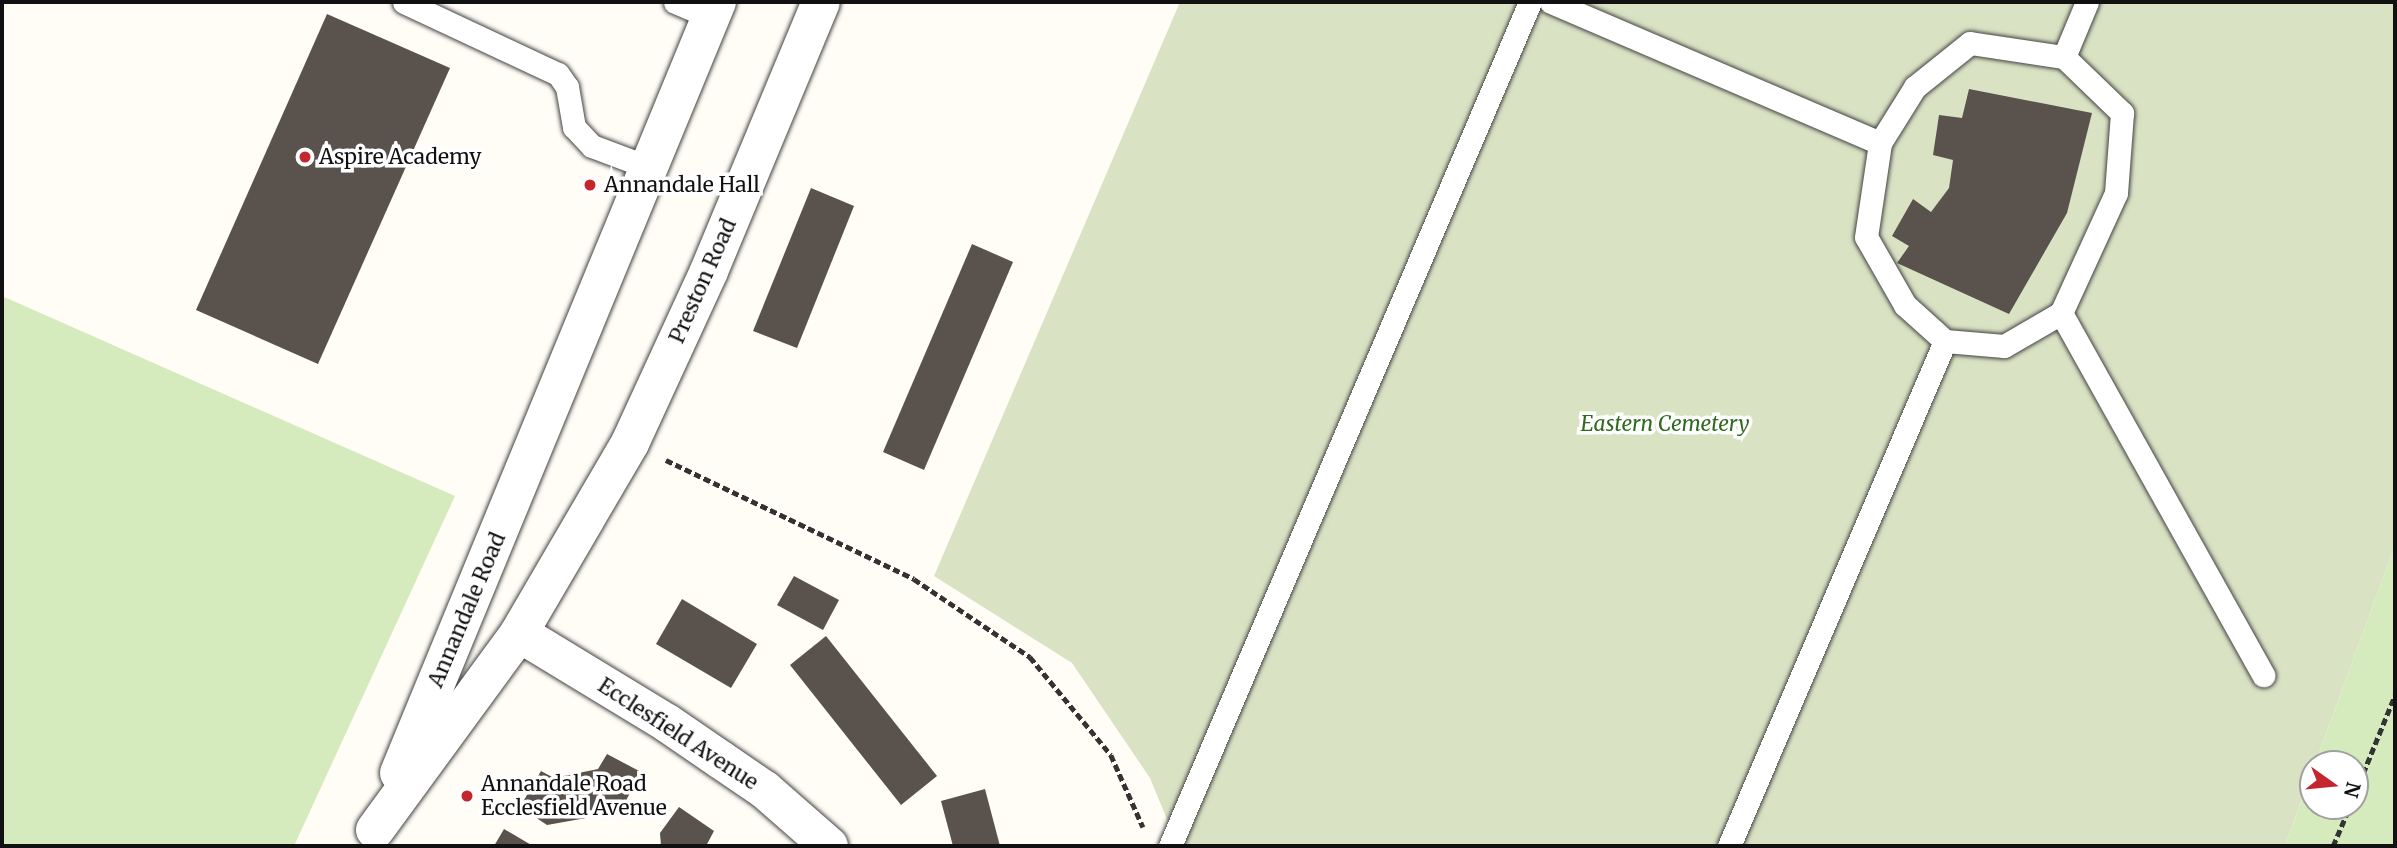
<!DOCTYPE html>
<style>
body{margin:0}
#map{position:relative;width:2397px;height:848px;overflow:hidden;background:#fffdf5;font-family:Merriweather,serif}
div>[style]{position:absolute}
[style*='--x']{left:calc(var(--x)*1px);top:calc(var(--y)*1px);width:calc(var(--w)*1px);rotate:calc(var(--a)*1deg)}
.green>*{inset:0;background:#d5ebbd}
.cemetery>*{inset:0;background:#d9e3c4}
.building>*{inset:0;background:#5a524d}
.path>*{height:4.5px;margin-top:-2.25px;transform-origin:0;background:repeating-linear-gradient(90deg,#333 0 7px,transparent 0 10.5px)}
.roads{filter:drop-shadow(0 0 2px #444) drop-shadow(0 0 2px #444)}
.service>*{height:23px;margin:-11.5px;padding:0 11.5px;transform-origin:11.5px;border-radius:11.5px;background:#fff}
.minor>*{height:38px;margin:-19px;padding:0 19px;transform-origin:19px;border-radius:19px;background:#fff}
.tertiary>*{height:38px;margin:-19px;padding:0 19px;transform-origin:19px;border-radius:19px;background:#fff}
.dots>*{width:19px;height:19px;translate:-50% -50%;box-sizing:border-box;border:4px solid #fff;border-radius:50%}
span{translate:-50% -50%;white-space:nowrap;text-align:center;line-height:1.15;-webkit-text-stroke:7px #fff;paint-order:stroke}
.poi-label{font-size:21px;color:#111}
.left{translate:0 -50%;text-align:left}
.street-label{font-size:21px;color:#111}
.park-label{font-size:21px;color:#2f6b1f;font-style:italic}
.frame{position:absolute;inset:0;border:4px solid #111;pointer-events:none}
.north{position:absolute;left:2299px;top:750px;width:70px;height:70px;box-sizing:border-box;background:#fff;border:2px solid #a0a0a0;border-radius:50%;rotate:105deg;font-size:19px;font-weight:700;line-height:28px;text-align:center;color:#111}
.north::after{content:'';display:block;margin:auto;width:24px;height:32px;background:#c4262e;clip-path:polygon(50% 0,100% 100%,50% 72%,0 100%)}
</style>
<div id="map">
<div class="green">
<i style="clip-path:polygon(2px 296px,455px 496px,294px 846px,2px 846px)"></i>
<i style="clip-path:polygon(2395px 545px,2395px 846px,2285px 846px,2313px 770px,2313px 806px,2355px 806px,2355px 764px,2315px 764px)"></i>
</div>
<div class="cemetery">
<i style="clip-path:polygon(1180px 2px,2395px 2px,2395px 545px,2285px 846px,1178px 846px,1150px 778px,1072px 663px,934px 576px)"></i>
</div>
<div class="building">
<i style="clip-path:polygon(327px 14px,450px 68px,318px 364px,196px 310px)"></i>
<i style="clip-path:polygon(1969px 89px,2092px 113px,2067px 213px,2009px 314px,1897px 263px,1909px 246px,1892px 236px,1913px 199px,1931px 212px,1949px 188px,1953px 160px,1933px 155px,1939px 115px,1962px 118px)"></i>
<i style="clip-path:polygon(811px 188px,854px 206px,797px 348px,753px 331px)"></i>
<i style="clip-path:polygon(972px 244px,1013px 262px,924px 470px,883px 452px)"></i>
<i style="clip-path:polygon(794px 576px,839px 600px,823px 630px,777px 605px)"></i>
<i style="clip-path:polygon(682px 599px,757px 644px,731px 688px,656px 644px)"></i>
<i style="clip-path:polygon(826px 636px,937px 776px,901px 805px,790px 665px)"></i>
<i style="clip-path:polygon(607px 754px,641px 772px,620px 812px,547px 825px,520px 807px,541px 771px,554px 778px,598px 769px)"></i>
<i style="clip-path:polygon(985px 789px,1000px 846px,953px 846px,941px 801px)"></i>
<i style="clip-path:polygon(679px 807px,714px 831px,706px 846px,661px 846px,660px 833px)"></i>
<i style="clip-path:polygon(504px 829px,533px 846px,494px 846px)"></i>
</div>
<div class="path">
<i style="--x:666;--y:460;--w:275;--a:25.6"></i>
<i style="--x:914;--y:579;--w:140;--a:33.9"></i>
<i style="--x:1030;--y:657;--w:127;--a:50.4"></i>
<i style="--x:1111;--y:755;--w:79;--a:66"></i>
<i style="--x:2355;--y:793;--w:106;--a:-67.8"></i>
<i style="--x:2333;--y:846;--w:43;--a:-67"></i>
</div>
<div class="roads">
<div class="service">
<i style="--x:404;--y:2;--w:170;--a:25.1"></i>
<i style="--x:558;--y:74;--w:16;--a:55"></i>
<i style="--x:567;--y:87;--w:41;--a:80.1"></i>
<i style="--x:574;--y:127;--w:26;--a:47"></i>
<i style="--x:592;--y:146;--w:60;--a:20.6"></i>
<i style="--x:675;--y:2;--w:39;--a:23"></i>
<i style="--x:1551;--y:2;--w:358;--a:23.2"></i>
<i style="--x:1970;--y:43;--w:95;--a:8.5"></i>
<i style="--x:2064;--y:57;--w:81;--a:44"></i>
<i style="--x:2122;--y:113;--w:80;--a:94.3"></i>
<i style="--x:2116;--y:193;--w:132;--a:114.6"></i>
<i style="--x:2061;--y:313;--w:66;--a:149.9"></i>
<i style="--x:2004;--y:346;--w:59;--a:-175.2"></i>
<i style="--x:1945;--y:341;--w:54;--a:-138"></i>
<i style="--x:1905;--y:305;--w:78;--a:-119.8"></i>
<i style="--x:1866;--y:237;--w:95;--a:-81.5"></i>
<i style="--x:1880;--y:143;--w:66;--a:-58"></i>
<i style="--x:1915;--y:87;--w:70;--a:-38.7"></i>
<i style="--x:2064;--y:57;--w:60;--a:-67.3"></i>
<i style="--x:2061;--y:313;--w:415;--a:60.8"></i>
<i style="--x:1170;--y:846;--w:918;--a:-66.9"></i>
<i style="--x:1729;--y:846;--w:549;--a:-66.84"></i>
</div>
<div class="minor">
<i style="--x:519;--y:633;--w:173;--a:31.3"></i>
<i style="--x:667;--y:723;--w:65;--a:34.4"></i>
<i style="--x:721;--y:760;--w:53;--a:34.3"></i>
<i style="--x:765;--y:790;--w:85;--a:41.2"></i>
</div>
<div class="tertiary">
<i style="--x:399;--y:773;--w:834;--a:-67.59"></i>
<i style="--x:375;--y:830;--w:244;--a:-53.8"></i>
<i style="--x:519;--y:633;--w:220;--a:-59.7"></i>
<i style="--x:630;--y:443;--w:189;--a:-65.3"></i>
<i style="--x:709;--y:271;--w:291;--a:-67.4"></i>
</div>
</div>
<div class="dots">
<i style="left:305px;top:157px;background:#c4262e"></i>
<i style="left:590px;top:185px;background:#c4262e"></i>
<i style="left:467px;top:796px;background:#c4262e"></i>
</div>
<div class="poi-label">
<span class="left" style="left:319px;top:157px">Aspire Academy</span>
<span class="left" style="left:604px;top:185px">Annandale Hall</span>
<span class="left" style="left:481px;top:796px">Annandale Road<br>Ecclesfield Avenue</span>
</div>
<div class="street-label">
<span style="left:703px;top:281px;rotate:-66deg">Preston Road</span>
<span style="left:467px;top:610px;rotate:-67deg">Annandale Road</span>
<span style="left:678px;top:734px;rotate:33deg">Ecclesfield Avenue</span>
</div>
<div class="park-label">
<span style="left:1665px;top:424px">Eastern Cemetery</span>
</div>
<div class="frame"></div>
<div class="north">N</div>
</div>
